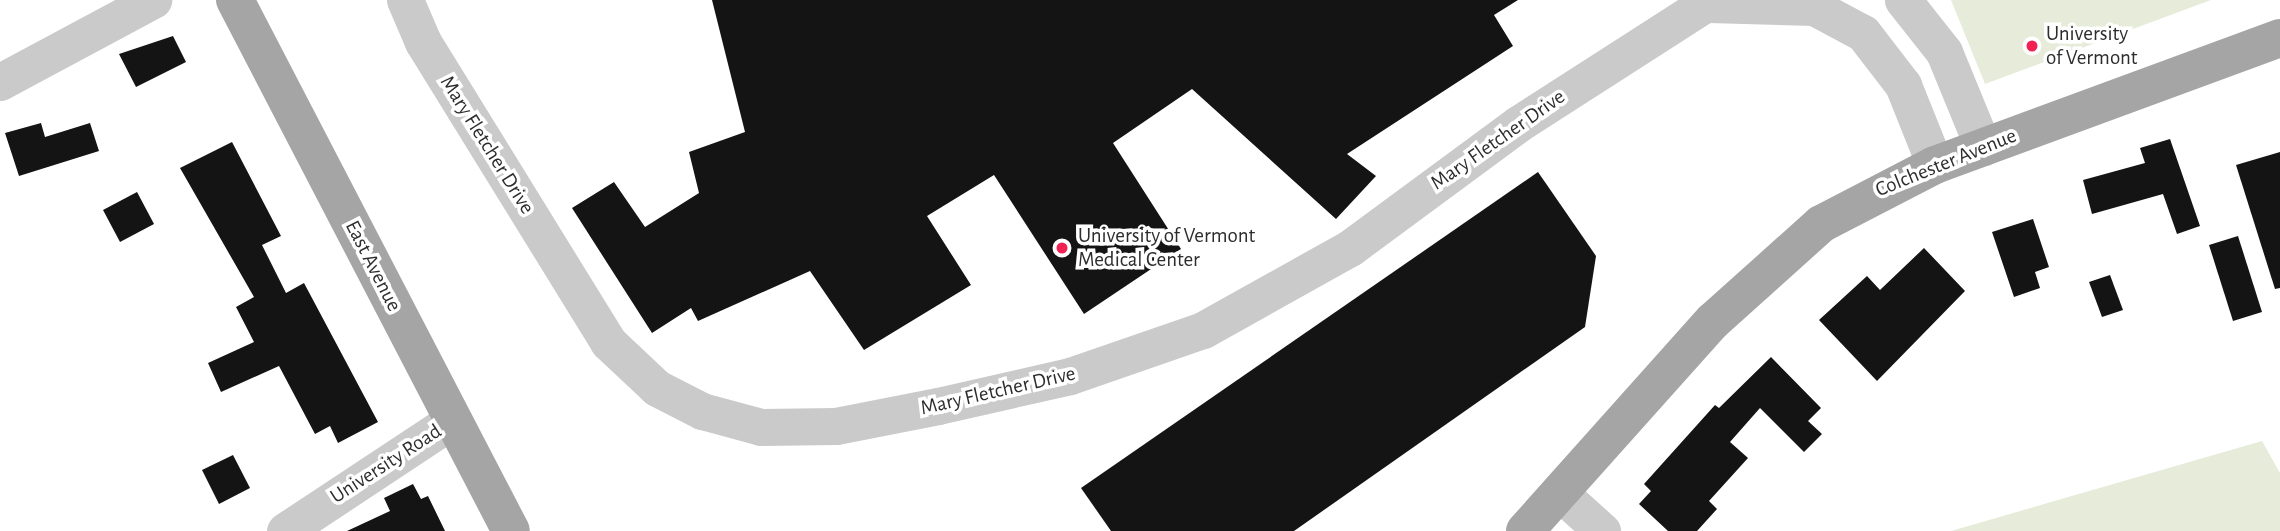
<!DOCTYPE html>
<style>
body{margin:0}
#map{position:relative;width:2280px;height:531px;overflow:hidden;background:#fff;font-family:"Alegreya Sans",sans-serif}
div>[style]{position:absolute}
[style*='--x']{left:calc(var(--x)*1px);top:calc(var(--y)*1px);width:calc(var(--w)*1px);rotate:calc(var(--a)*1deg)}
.green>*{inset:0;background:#e6ecd9}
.building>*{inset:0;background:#141414}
.minor>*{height:37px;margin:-18.5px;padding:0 18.5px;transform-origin:18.5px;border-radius:18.5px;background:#cacaca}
.major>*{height:38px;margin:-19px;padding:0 19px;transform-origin:19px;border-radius:19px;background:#a5a5a5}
.dots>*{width:19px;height:19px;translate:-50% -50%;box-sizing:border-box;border:4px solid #fff;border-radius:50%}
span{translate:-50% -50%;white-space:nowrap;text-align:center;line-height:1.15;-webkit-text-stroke:7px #fff;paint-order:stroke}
.poi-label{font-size:21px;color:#2d2d2d}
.left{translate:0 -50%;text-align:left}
.street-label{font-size:21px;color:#2d2d2d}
</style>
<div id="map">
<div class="green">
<i style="clip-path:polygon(1951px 0,2211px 0,1985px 84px)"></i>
<i style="clip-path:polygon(2262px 441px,2280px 473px,2280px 531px,1951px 531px)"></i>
</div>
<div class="building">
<i style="clip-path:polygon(712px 0,1518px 0,1494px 15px,1513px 46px,1347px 154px,1376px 176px,1336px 219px,1192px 89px,1113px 143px,1181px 249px,1084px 314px,994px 175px,927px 216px,971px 285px,864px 350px,810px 271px,698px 321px,691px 308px,652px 333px,572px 208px,614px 182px,645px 227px,699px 193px,689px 152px,745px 132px)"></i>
<i style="clip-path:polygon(173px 36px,186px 62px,136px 87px,119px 54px)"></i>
<i style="clip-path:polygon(41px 123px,45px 137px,90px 123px,99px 151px,19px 176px,5px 133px)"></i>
<i style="clip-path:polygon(2170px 139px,2200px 226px,2177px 234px,2163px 194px,2092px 214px,2083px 180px,2145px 163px,2140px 148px)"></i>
<i style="clip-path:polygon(232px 142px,281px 236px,262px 245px,286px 293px,304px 283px,378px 422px,338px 443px,330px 426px,315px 434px,279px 366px,221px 392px,208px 363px,254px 342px,236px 307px,254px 297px,180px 168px)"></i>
<i style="clip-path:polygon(2280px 152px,2280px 288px,2275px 289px,2236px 165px)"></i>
<i style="clip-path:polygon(1538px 172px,1596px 256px,1585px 327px,1294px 531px,1111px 531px,1081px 488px)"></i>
<i style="clip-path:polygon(137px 192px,154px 224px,120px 242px,103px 210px)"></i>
<i style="clip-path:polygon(2033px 219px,2049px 267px,2035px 272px,2040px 288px,2014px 297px,1992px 232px)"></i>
<i style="clip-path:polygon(2238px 236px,2262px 312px,2233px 321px,2209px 245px)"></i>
<i style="clip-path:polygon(1924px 248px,1965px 291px,1877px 381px,1819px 320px,1867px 276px,1880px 290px)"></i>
<i style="clip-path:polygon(2110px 275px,2123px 310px,2102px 317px,2089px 282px)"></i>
<i style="clip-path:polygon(1771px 357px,1821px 408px,1808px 421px,1822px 434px,1804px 452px,1760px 408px,1730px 442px,1748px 458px,1709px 501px,1717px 509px,1697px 531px,1668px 531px,1639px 504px,1651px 491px,1644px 484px,1715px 405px,1719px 408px)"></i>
<i style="clip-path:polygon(233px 455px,250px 488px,219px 504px,202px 470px)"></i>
<i style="clip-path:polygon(413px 484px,421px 499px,428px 496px,445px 531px,347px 531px,390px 511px,384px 498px)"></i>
</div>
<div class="minor">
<i style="--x:405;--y:0;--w:46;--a:66.8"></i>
<i style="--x:423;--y:42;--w:352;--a:58.3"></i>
<i style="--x:608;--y:342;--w:67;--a:43.2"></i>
<i style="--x:657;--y:388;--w:51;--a:27.1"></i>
<i style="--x:702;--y:411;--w:61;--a:15.2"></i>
<i style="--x:761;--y:427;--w:75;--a:-0.8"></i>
<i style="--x:836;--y:426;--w:104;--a:-11.1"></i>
<i style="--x:938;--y:406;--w:135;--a:-12.8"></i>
<i style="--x:1070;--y:376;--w:141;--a:-19.1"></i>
<i style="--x:1203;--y:330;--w:168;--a:-29.2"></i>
<i style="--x:1350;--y:248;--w:209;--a:-36.4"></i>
<i style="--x:1518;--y:124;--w:229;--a:-32.7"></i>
<i style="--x:1903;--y:0;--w:66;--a:51.7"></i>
<i style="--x:1944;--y:52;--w:103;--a:67.7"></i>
<i style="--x:1708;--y:4;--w:106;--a:1.6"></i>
<i style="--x:1814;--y:7;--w:55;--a:28"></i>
<i style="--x:1863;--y:33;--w:66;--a:52.4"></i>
<i style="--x:1903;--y:85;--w:86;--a:68.2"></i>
<i style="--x:0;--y:82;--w:174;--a:-28.2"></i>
<i style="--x:1560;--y:493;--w:57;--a:42.1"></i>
<i style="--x:285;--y:531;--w:201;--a:-33.5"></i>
</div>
<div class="major">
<i style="--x:235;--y:0;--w:598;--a:62.54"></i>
<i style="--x:1525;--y:531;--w:282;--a:-48.2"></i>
<i style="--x:1713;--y:321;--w:145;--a:-41.9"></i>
<i style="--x:1821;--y:224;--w:128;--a:-27.4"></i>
<i style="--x:1935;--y:165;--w:368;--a:-20.2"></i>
</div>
<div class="dots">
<i style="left:2032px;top:46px;background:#f22153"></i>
<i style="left:1062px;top:248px;background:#f22153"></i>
</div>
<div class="poi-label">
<span class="left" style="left:2046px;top:46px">University<br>of Vermont</span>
<span class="left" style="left:1078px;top:248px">University of Vermont<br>Medical Center</span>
</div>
<div class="street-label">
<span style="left:1498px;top:140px;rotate:-35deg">Mary Fletcher Drive</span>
<span style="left:487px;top:145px;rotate:58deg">Mary Fletcher Drive</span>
<span style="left:1946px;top:163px;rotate:-22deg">Colchester Avenue</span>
<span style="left:373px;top:266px;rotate:63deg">East Avenue</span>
<span style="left:998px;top:391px;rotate:-13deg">Mary Fletcher Drive</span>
<span style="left:386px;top:464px;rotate:-33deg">University Road</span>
</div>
</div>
